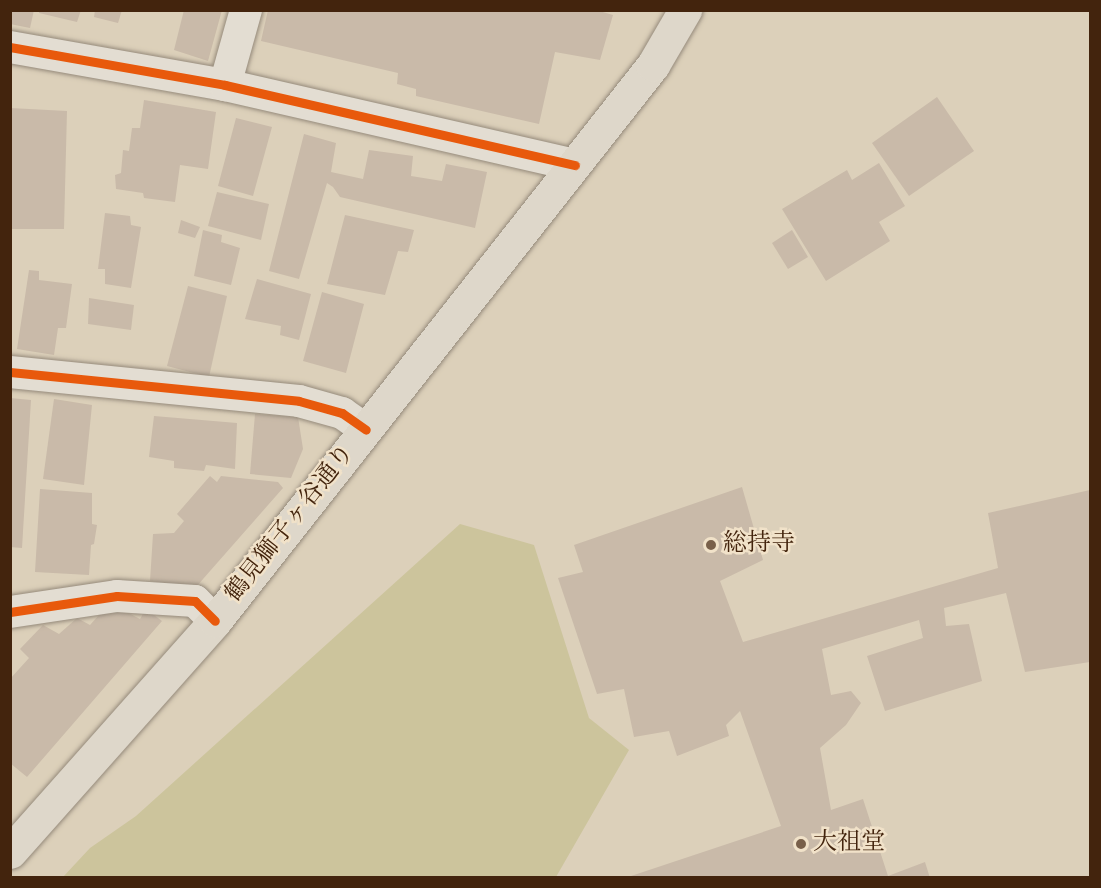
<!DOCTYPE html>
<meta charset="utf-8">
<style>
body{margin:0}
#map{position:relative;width:1101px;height:888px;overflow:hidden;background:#dcd0ba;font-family:"Sorts Mill Goudy","Noto Serif JP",serif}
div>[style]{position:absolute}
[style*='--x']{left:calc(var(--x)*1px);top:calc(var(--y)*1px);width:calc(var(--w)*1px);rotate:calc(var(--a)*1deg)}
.green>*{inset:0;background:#ccc49c}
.building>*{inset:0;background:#c9baa9}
.roads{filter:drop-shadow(0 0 2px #958a7b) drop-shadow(0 0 2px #958a7b)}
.street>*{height:32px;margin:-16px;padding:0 16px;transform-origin:16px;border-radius:16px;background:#e3ddd2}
.primary>*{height:33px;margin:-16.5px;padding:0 16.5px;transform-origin:16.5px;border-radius:16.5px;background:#ded7ca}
.cycleway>*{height:9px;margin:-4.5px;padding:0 4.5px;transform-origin:4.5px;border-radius:4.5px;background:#e8590c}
.dots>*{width:16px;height:16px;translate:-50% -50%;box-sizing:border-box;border:3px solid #f1e2c9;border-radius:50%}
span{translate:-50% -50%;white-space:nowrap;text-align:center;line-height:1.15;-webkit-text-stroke:5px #f1e2c9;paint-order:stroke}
.street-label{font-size:24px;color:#43240d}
.poi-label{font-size:24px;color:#43240d}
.left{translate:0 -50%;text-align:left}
.frame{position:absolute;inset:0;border:12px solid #43240d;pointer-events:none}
</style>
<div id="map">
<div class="green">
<i style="clip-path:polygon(460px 524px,534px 545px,589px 718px,629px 750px,556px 877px,63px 877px,90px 848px,136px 816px)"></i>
</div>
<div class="building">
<i style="clip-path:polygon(10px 10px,34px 10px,30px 28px,10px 24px)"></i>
<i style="clip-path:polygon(39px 10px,81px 10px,77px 22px,39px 13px)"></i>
<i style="clip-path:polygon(95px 10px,122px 10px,118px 23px,94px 17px)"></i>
<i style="clip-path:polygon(184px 10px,222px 10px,208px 61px,174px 50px)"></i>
<i style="clip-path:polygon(268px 10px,596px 10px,613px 15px,600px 60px,555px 52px,539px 124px,416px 96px,416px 89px,397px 84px,398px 73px,261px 41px)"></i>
<i style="clip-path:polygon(937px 97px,974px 151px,909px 196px,872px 143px)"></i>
<i style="clip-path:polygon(144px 100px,216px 112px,208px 169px,180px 165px,175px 202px,144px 198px,143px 193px,116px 189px,115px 175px,121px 173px,123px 150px,129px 151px,132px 128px,140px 128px)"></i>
<i style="clip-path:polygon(10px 108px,67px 111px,64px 229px,10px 229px)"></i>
<i style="clip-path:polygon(236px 118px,272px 127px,253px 196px,218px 186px)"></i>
<i style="clip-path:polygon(304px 134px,336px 143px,331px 172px,363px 179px,369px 150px,413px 156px,411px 176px,442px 181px,446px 164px,487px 172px,475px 228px,340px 197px,333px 187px,327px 183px,299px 279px,269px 271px)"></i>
<i style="clip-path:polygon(879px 163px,905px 206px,879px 222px,890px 241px,826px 281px,782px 209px,847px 170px,852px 180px)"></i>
<i style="clip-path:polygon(217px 192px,269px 204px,261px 240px,208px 226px)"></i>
<i style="clip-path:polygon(105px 213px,130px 216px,131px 225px,141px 227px,131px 288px,105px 284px,105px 269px,98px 269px)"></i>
<i style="clip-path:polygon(345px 215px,414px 230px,408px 252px,398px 251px,385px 295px,327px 284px)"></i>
<i style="clip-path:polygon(181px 220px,200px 227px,195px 238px,178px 233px)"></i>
<i style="clip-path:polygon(203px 230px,222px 235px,221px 242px,240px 248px,231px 285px,194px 276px)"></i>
<i style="clip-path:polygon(792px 230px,808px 257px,788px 269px,772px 243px)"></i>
<i style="clip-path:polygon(29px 270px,39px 271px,39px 280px,72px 284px,66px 328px,58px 328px,54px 355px,17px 349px)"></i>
<i style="clip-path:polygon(257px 279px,311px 294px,299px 340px,280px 335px,281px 326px,245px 319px)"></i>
<i style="clip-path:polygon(188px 286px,227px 296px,209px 377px,167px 366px)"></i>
<i style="clip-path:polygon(322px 292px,364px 304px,346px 373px,303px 361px)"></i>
<i style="clip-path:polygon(89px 298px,134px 305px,131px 330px,88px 324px)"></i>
<i style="clip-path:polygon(10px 398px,31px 400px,22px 548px,10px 547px)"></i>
<i style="clip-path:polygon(54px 399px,92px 405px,84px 485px,43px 479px)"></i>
<i style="clip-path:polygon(255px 414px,298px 417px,303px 449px,291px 478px,250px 474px)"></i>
<i style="clip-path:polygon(154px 416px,237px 423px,235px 469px,206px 465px,204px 471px,174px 468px,174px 461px,149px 457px)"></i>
<i style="clip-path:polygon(210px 476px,217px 482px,221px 476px,278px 482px,283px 488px,196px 587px,150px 581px,153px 534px,174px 533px,184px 521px,177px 514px)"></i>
<i style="clip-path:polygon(742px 487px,763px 560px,720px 581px,743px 642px,998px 568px,988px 513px,1090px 490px,1090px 662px,1025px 672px,1006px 593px,944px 608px,946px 626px,969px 624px,982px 681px,885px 711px,867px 656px,923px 638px,919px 620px,822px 649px,831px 695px,851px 691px,861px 703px,846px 725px,820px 748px,831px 810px,863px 799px,888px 876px,925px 862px,930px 878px,625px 878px,781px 826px,740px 711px,726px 725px,729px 736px,677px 756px,669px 731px,634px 737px,624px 689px,597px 694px,558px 578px,583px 572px,574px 545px)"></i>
<i style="clip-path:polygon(40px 489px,92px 493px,92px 524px,97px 525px,94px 544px,91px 545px,89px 575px,35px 572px)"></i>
<i style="clip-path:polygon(107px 606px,117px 607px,140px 619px,146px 609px,162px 621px,27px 777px,10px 763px,10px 679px,29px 658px,20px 649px,43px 625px,59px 634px,77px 618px,90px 625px)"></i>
</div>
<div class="roads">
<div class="street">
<i style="--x:10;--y:47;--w:218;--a:10"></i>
<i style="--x:225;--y:85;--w:359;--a:12.9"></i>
<i style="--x:225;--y:85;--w:78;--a:-74.4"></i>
<i style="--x:10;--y:372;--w:290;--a:5.7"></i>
<i style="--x:299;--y:401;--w:45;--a:15.6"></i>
<i style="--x:342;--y:413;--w:29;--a:35"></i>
<i style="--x:10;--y:612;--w:108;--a:-8.5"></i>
<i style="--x:117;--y:596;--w:78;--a:3.7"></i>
<i style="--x:195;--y:601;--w:28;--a:45"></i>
</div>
<div class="primary">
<i style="--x:10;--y:852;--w:309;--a:-48.4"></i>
<i style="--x:215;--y:621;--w:708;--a:-51.77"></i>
<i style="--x:653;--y:65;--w:64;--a:-59.8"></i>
</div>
</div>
<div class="cycleway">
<i style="--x:10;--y:47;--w:218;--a:10"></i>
<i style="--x:225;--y:85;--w:359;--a:12.9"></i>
<i style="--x:10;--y:372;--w:290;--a:5.7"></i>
<i style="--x:299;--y:401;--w:45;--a:15.6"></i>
<i style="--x:342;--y:413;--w:29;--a:35"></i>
<i style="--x:10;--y:612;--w:108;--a:-8.5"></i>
<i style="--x:117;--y:596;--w:78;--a:3.7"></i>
<i style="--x:195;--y:601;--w:28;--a:45"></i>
</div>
<div class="dots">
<i style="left:711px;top:545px;background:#79604a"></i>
<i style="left:801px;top:844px;background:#79604a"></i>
</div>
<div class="street-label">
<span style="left:291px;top:524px;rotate:-52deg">鶴見獅子ヶ谷通り</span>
</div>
<div class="poi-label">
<span class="left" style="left:723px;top:545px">総持寺</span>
<span class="left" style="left:813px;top:844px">大祖堂</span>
</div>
<div class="frame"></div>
</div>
